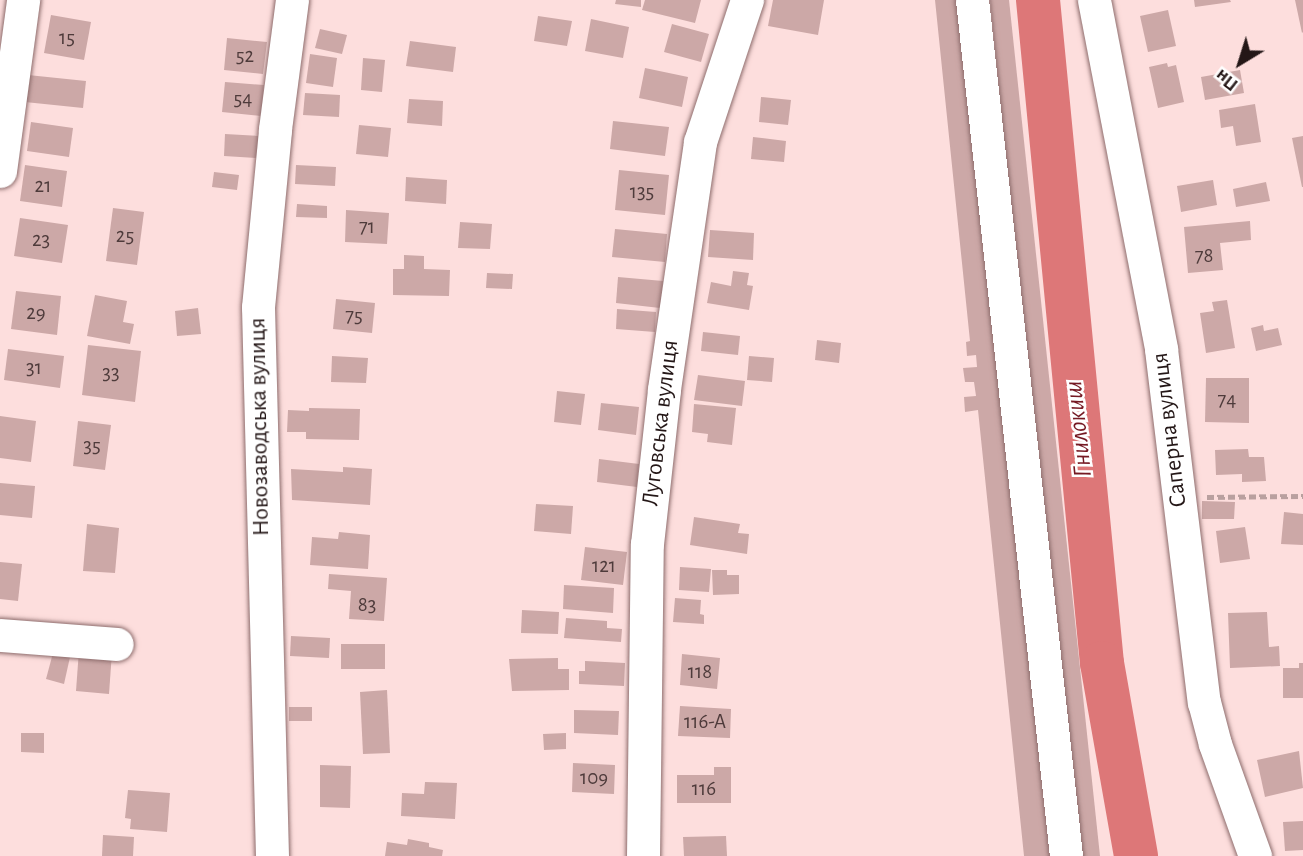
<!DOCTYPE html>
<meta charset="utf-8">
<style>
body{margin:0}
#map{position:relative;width:1303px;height:856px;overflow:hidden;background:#fddedd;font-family:"Alegreya Sans",sans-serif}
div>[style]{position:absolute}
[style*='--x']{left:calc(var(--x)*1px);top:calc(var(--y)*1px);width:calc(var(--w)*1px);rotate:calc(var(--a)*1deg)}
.river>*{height:44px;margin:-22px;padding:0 22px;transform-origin:22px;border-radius:22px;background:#dd7778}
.building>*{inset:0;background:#cca8a7}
.path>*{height:4.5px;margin-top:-2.25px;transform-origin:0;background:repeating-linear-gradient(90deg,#b9a09f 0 7px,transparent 0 10.5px)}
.roads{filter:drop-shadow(0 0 2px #8e6d6d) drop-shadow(0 0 2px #8e6d6d)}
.minor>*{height:33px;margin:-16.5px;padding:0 16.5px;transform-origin:16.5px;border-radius:16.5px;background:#fff}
span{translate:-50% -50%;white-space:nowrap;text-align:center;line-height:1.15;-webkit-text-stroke:5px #fff;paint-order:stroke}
.number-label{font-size:21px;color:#4e3b3b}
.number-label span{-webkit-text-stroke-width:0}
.street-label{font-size:24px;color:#241717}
.water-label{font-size:26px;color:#751923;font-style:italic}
.north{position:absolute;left:1205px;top:28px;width:70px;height:70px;-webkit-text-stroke:5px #fff;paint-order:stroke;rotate:218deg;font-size:19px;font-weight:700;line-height:28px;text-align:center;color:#241717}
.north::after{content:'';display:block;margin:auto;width:24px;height:32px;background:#241717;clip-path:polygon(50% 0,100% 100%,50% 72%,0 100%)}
</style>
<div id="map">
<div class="river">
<i style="--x:1038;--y:0;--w:666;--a:84.49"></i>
<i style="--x:1102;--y:663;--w:196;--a:80"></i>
</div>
<div class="building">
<i style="clip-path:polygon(616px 0,641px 0,641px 7px,615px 4px)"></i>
<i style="clip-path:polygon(645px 0,701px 0,695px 23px,642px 10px)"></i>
<i style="clip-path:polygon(773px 0,824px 0,818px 35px,768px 26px)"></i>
<i style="clip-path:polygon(935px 0,962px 0,1050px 856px,1024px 856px,978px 410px,965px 412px,964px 397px,976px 396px,974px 382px,965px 382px,963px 368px,977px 367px,976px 355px,967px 356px,966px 342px,970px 341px)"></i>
<i style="clip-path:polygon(990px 0,1009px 0,1100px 856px,1082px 856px,1032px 417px)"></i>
<i style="clip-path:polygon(1194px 0,1230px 0,1231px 2px,1195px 7px)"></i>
<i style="clip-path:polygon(1295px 0,1303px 0,1303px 32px,1302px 33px)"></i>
<i style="clip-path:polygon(1168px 10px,1176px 46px,1148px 52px,1140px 16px)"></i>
<i style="clip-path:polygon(51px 15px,91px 22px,84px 60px,44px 53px)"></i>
<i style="clip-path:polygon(538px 16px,572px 21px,567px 46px,534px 41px)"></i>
<i style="clip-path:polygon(591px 19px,629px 27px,623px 58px,585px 51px)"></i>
<i style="clip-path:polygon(672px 24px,709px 34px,701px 62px,664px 52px)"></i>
<i style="clip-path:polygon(320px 29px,347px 35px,342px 54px,315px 48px)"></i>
<i style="clip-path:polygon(227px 38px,267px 42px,263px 74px,224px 70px)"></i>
<i style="clip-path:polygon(410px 41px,456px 47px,453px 72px,406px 66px)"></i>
<i style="clip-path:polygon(310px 54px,337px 58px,333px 87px,306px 83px)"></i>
<i style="clip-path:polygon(363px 58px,385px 60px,382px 92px,361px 90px)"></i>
<i style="clip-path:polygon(1167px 63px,1168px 67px,1176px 65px,1184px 102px,1158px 108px,1149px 67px)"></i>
<i style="clip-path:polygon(645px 68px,688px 77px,682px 107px,639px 98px)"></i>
<i style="clip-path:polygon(1240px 70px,1244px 93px,1205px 100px,1201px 77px)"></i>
<i style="clip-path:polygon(28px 75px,86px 81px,83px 108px,25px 102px)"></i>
<i style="clip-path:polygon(225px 82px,264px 85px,261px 116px,222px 112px)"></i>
<i style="clip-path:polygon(305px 93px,340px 95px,339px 117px,303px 115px)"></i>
<i style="clip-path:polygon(761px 97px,791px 100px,788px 125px,759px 122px)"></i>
<i style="clip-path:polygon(409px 99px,443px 101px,442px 126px,407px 123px)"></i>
<i style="clip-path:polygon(1255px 104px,1261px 142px,1236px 146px,1233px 126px,1221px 128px,1219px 110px)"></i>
<i style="clip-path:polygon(613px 121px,669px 127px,665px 156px,610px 149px)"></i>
<i style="clip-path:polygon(31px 122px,73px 128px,69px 157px,27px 151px)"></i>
<i style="clip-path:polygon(359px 125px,391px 128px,388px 157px,356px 154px)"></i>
<i style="clip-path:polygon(225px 134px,259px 136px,258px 158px,224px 156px)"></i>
<i style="clip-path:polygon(1303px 136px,1303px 187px,1302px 187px,1292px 138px)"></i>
<i style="clip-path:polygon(753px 137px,786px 141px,784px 162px,751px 159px)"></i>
<i style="clip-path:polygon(25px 165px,67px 171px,62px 207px,20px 201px)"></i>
<i style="clip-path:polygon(296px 165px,336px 167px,335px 186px,295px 184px)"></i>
<i style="clip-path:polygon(619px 170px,669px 175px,665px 215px,615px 210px)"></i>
<i style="clip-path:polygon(214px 172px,239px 175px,237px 190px,212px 187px)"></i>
<i style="clip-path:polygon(406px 177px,447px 180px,446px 204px,405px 201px)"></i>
<i style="clip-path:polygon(1213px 180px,1217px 205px,1181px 212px,1177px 186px)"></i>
<i style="clip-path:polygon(1266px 182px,1270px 201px,1236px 207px,1233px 189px)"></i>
<i style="clip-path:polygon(297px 204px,327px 206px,327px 218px,296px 217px)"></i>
<i style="clip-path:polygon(113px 208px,144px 212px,137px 265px,106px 261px)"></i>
<i style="clip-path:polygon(346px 210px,389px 213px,387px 244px,345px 242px)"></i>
<i style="clip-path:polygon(20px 218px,68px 225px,62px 263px,14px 256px)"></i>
<i style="clip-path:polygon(1250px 221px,1251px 240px,1220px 243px,1223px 270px,1188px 273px,1184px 227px)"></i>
<i style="clip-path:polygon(460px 222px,492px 224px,490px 249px,458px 248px)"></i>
<i style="clip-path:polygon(615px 229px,667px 234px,665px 262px,612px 257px)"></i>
<i style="clip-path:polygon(710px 230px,754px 233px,753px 260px,708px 257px)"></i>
<i style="clip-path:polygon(404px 255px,424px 256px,424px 269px,450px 270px,449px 296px,393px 295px,393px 269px,404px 269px)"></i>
<i style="clip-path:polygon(733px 271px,749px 273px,747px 285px,753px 286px,749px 310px,707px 303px,711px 282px,731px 286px)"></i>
<i style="clip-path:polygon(487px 273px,513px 274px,512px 289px,486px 288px)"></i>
<i style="clip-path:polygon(618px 277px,663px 281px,660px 308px,616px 303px)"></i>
<i style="clip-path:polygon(16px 291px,61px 296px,57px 335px,11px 329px)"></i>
<i style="clip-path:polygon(95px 295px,127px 301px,123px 322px,134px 324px,130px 344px,87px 336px)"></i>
<i style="clip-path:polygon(336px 299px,375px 303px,372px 333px,333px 329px)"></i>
<i style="clip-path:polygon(1227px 300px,1235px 348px,1206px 353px,1200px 313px,1214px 311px,1212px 302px)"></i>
<i style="clip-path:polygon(198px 308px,201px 334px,177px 336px,175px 311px)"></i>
<i style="clip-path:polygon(617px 309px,656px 312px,655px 332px,616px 329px)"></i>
<i style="clip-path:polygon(1263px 325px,1264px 331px,1278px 328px,1282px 345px,1256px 351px,1251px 328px)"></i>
<i style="clip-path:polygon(703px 332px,740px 336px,738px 355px,701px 351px)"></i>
<i style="clip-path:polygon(817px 340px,841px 343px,839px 363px,815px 360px)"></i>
<i style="clip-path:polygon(88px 345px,141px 351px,135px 402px,82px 395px)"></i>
<i style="clip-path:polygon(8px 349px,64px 356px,60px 388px,4px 380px)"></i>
<i style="clip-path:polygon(332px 356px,368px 358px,366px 383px,331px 382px)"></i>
<i style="clip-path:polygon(749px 356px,774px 358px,772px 382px,747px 380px)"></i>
<i style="clip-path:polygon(698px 375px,745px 381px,742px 406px,694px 400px)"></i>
<i style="clip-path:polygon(1206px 378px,1249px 378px,1249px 423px,1205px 422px)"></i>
<i style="clip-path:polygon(557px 391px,585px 394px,581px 425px,554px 422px)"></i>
<i style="clip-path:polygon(601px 403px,639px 407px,636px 435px,598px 430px)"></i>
<i style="clip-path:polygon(694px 404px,736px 408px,732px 445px,707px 442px,708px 434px,692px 432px)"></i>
<i style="clip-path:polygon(309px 408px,360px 409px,359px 440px,306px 439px,306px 432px,287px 432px,288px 410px,309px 411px)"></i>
<i style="clip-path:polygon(0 416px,36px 421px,31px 462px,0 458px)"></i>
<i style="clip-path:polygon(78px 421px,111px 425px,105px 470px,73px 466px)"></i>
<i style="clip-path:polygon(1248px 449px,1249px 457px,1264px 457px,1266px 481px,1242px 482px,1242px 474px,1216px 475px,1215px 450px)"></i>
<i style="clip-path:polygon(599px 459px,639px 464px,637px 487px,597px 482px)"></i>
<i style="clip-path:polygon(343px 467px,372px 469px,370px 505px,292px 500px,291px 469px,343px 472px)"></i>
<i style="clip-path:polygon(0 483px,35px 486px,32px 518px,0 515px)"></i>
<i style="clip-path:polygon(1202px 501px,1235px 502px,1234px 519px,1202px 519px)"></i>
<i style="clip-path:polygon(536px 504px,573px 506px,571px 534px,534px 531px)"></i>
<i style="clip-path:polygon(1284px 512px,1303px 514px,1303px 545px,1281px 544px)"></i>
<i style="clip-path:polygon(694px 517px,740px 524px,738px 533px,749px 534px,747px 554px,690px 545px)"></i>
<i style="clip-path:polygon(87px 524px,119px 528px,115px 573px,83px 571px)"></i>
<i style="clip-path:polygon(1245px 527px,1250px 559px,1220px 563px,1216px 531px)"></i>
<i style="clip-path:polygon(339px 532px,370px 535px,368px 569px,310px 565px,312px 537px,338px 539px)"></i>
<i style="clip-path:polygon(585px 547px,627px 552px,623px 585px,581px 580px)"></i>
<i style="clip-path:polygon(0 562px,22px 564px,18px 601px,0 599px)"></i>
<i style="clip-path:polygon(680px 567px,711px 569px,709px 592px,679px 590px)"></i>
<i style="clip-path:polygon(712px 570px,727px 570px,727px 575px,739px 575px,739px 594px,713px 595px)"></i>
<i style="clip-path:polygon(329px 574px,387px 578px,384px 621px,349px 619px,351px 591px,328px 589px)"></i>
<i style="clip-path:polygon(564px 585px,614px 588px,613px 613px,563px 609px)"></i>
<i style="clip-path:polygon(675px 598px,701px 600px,700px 614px,704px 615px,704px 624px,673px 622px)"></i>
<i style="clip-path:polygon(522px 610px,559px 612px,558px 634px,521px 633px)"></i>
<i style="clip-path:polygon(1267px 612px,1269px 647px,1279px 646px,1280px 666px,1230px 668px,1228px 613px)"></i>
<i style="clip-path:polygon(566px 618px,607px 621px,607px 628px,622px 629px,621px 642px,564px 638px)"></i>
<i style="clip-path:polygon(291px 636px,330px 638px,329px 658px,290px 656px)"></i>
<i style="clip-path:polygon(341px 644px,385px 644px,385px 669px,341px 669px)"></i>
<i style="clip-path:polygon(79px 650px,112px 652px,109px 694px,76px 691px)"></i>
<i style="clip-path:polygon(53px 653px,70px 657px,64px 684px,46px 679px)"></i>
<i style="clip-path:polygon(682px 654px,720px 658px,717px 689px,680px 685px)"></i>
<i style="clip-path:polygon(558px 658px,558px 669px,569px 669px,569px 690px,512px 691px,509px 659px)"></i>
<i style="clip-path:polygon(585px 661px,625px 663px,624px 686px,579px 684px,579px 671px,585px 671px)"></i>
<i style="clip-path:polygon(1299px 663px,1303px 663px,1303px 698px,1283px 698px,1283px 668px,1299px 668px)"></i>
<i style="clip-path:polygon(387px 690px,390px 753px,363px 754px,360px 692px)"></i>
<i style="clip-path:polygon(680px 706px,731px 709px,730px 738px,678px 736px)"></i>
<i style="clip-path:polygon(289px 707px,312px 707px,312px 721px,289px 721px)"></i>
<i style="clip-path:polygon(574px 710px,619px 711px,618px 735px,574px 733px)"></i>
<i style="clip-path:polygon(21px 733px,44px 733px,44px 753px,21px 752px)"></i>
<i style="clip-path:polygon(566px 733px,566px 749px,544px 750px,543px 734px)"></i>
<i style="clip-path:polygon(1299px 751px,1303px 788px,1265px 797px,1257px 760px)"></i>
<i style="clip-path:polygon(573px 763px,615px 765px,614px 794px,572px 792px)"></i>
<i style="clip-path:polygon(320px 765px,351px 766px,350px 808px,320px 807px)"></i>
<i style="clip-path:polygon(714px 767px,731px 767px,731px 803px,677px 803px,677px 775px,714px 775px)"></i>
<i style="clip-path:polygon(425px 782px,457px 783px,455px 819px,401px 816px,402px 793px,424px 794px)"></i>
<i style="clip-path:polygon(128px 790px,170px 793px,167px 832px,130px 829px,131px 819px,125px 818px)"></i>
<i style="clip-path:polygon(1303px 821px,1303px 850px,1285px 851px,1283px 822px)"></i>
<i style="clip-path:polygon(103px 835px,134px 837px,133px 856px,102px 856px)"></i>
<i style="clip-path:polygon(726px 836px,727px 856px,684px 856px,683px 837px)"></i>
<i style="clip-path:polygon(408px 839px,429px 843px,429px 847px,443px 850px,442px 856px,385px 856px,387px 842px,407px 845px)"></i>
</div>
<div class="path">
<i style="--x:1207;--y:497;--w:96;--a:-0.6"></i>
</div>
<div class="roads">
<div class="minor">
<i style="--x:972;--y:0;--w:861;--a:83.73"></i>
<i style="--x:1094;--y:0;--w:355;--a:79.1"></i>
<i style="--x:1161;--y:349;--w:356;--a:83.1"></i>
<i style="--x:1204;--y:702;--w:43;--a:75.3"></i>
<i style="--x:1215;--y:744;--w:119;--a:70.3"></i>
<i style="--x:0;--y:171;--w:173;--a:-82.3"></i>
<i style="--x:0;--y:635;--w:117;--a:4.4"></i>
<i style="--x:272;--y:856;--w:549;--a:-91.46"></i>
<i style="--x:258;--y:307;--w:179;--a:-84.5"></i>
<i style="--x:275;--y:129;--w:130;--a:-82.5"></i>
<i style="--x:643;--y:856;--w:312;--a:-89.3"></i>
<i style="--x:647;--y:544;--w:156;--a:-83.7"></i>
<i style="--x:664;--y:389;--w:250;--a:-81.7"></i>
<i style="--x:700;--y:142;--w:150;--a:-71.7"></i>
</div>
</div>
<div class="number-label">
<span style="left:67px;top:38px">15</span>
<span style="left:245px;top:56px">52</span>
<span style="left:243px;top:99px">54</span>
<span style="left:43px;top:186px">21</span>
<span style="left:642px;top:192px">135</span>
<span style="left:367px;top:227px">71</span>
<span style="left:125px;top:236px">25</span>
<span style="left:41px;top:240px">23</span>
<span style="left:1204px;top:256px">78</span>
<span style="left:36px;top:313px">29</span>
<span style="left:354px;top:316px">75</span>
<span style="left:34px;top:368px">31</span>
<span style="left:111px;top:373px">33</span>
<span style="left:1227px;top:400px">74</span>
<span style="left:92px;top:446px">35</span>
<span style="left:604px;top:566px">121</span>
<span style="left:367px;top:605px">83</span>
<span style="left:700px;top:672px">118</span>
<span style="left:705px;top:722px">116-А</span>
<span style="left:594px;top:778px">109</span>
<span style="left:704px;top:789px">116</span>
</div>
<div class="street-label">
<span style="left:661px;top:423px;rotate:-83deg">Луговська вулиця</span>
<span style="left:260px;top:427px;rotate:-91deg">Новозаводська вулиця</span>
<span style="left:1170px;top:430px;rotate:-97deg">Саперна вулиця</span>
</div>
<div class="water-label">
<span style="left:1079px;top:429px;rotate:-96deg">Гнилокиш</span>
</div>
<div class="north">Пн</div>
</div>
